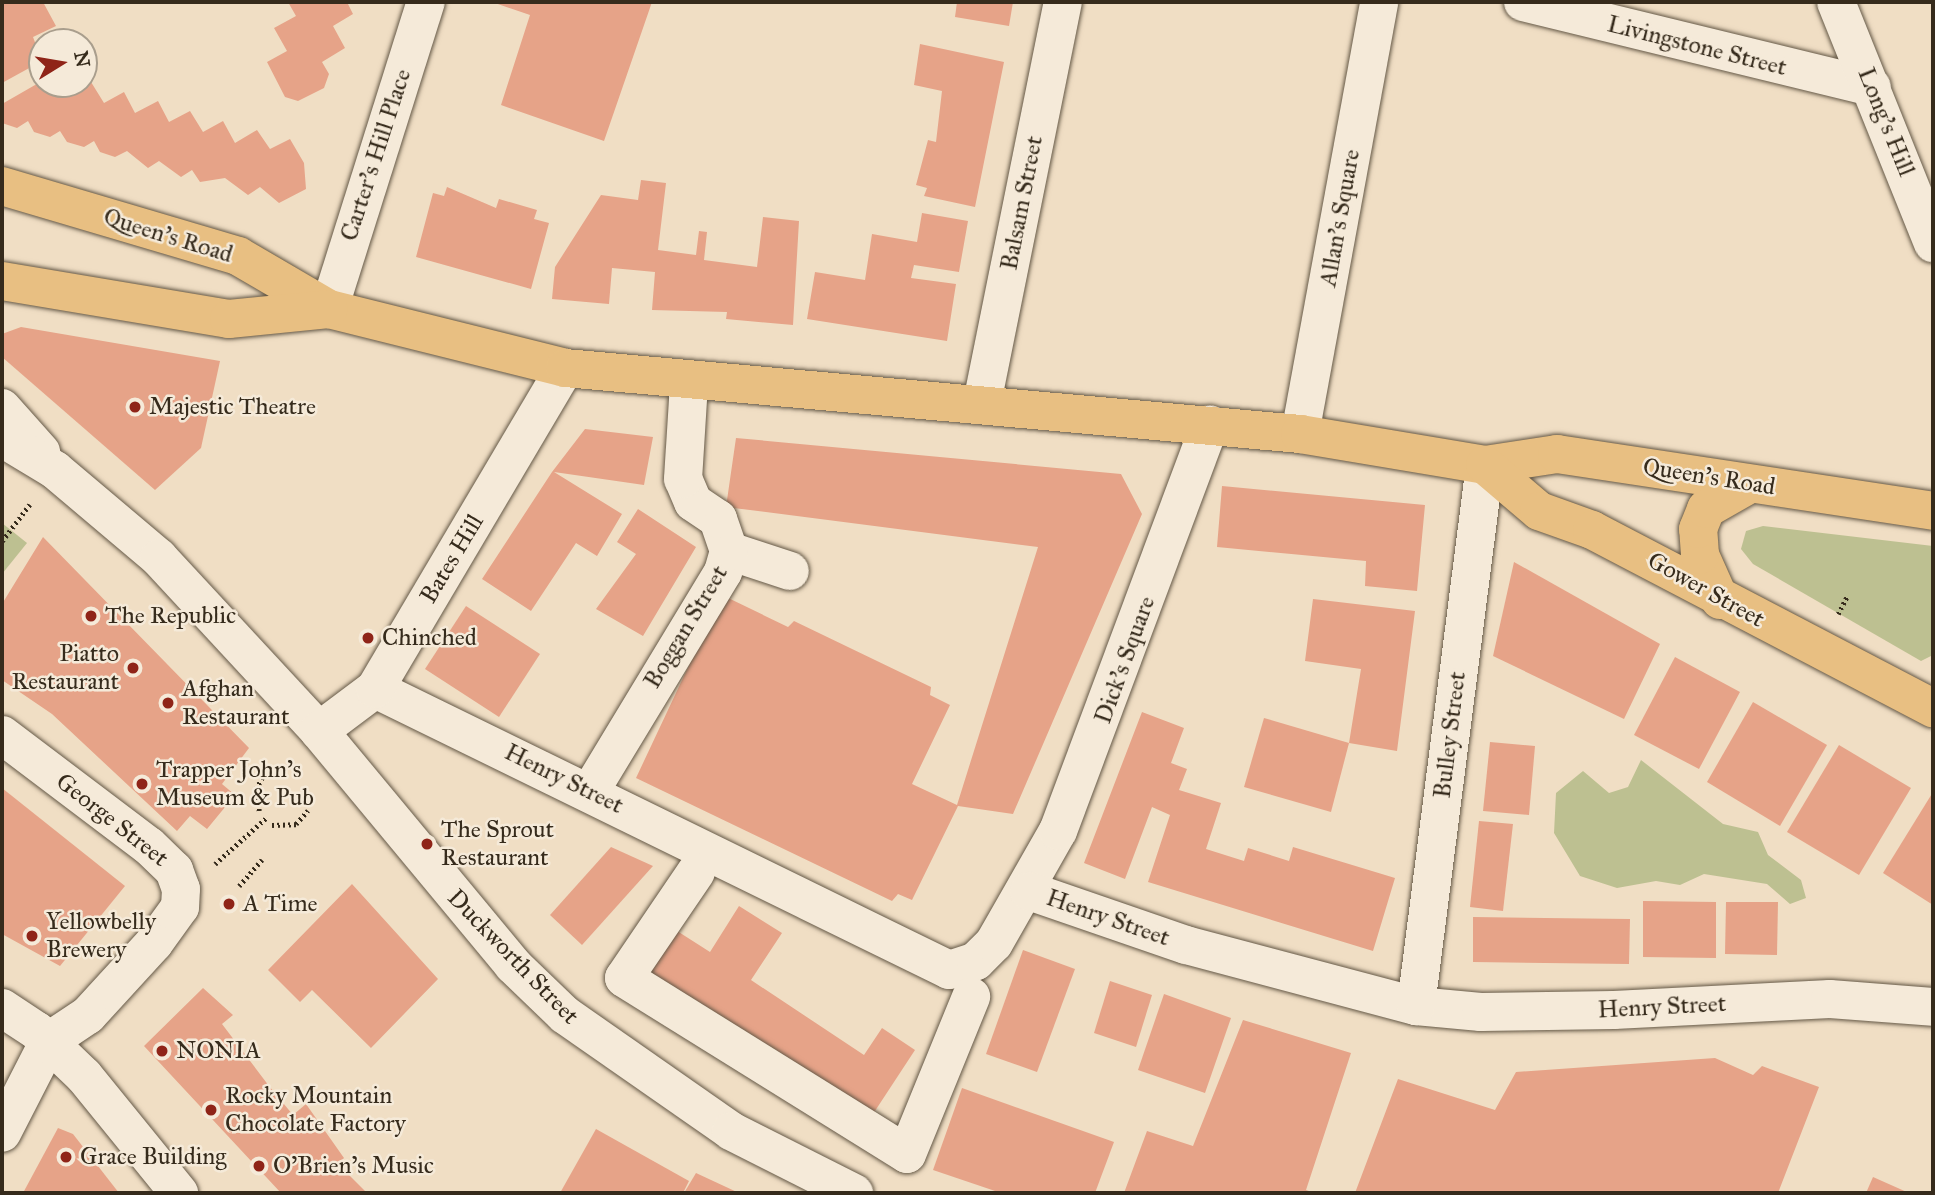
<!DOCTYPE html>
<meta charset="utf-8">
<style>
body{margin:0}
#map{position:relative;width:1935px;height:1195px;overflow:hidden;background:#f0dec4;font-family:"IM FELL Great Primer",serif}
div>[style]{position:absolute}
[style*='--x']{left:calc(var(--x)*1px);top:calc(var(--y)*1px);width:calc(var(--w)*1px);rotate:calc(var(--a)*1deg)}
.green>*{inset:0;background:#bdc091}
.building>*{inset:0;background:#e6a388}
.path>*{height:4.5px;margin-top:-2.25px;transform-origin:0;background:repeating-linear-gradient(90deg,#362b1c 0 2px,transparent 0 5.5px)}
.roads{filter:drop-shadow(0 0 2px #645846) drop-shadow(0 0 2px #645846)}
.minor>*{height:38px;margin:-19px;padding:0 19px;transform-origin:19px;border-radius:19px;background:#f5ead9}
.major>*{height:38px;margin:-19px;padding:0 19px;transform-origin:19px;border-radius:19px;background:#e8bf82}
.dots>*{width:19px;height:19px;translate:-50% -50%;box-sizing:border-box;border:4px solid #f5ead9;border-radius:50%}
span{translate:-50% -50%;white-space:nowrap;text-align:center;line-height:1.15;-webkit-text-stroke:5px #f5ead9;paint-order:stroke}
.street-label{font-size:24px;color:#362b1c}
.poi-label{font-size:24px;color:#362b1c}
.left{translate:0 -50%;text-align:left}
.right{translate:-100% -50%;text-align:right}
.frame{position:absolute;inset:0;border:4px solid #362b1c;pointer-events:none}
.north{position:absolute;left:28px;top:28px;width:70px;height:70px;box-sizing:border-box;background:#f5ead9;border:2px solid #a99e8d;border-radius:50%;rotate:79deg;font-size:19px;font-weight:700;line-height:28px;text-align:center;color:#362b1c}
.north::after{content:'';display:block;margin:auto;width:24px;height:32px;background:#8f2418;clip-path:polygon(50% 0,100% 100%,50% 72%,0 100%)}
</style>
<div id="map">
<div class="green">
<i style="clip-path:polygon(2px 523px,27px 543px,2px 574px)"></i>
<i style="clip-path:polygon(1763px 526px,1933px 546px,1933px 655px,1921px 661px,1753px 564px,1741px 549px,1746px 531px)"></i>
<i style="clip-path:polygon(1641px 760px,1723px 824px,1758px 832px,1768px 855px,1801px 880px,1806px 898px,1790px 904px,1767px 884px,1704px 874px,1680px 885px,1656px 881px,1617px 888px,1580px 876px,1554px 833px,1556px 793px,1583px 771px,1609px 793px,1628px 787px)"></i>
</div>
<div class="building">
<i style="clip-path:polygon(2px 2px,43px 2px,56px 26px,33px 37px,42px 61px,2px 83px)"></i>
<i style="clip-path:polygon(288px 2px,347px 2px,353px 14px,333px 26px,345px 48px,322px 62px,329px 74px,324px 88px,298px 101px,285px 97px,267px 62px,287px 51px,274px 28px,296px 16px)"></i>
<i style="clip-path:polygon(492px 2px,652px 2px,604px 141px,501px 105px,530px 15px)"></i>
<i style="clip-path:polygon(957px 2px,1013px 2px,1009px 26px,955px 17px)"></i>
<i style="clip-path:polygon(920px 44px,1004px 62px,975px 207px,924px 196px,927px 188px,916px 185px,928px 140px,936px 142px,942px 91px,914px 85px)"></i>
<i style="clip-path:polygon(42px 81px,64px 84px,70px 94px,91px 82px,104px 103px,124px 92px,135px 113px,158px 101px,169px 122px,190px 111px,203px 132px,223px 121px,235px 143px,257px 130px,270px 149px,290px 139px,304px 163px,306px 189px,279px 203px,260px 187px,248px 195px,225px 178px,200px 182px,192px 170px,181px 177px,159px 161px,148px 168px,127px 151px,115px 157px,100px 152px,94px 141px,84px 147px,67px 142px,60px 131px,50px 137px,34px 132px,28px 121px,17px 128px,2px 123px,2px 104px)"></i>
<i style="clip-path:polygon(641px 180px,666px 183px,658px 250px,696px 255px,699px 231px,707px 232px,704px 260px,757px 267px,763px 217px,799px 221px,793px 325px,726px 319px,727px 312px,652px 310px,655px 272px,612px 268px,609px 304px,552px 299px,555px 267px,601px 195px,638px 200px)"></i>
<i style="clip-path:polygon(447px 187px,496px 208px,499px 199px,537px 210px,534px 219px,549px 223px,531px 289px,416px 257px,433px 193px,444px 196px)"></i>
<i style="clip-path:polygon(922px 213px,968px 221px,959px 272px,914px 265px,911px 278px,956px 284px,947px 341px,807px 319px,815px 272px,865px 280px,872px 234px,917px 242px)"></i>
<i style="clip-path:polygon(21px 327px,220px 361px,201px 448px,155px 490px,2px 357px,2px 334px)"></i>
<i style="clip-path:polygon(585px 429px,653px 437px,644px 485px,554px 472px,622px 514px,597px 556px,576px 543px,531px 611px,482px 579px,552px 472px)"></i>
<i style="clip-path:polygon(736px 438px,1121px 474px,1142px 514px,1013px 814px,958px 806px,912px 900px,898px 894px,892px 901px,636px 778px,722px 595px,788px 627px,794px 621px,931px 687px,930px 695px,950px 705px,912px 784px,957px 805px,1038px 547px,726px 507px)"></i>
<i style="clip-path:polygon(1222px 486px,1425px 505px,1417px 591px,1365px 586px,1366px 561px,1217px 547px)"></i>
<i style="clip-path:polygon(638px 509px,696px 547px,643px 636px,596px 609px,636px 554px,617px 542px)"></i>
<i style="clip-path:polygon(43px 537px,249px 748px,222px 784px,235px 795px,207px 829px,190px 816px,177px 831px,52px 714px,2px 680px,2px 604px)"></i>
<i style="clip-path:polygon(1514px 562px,1660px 644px,1624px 719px,1493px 656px)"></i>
<i style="clip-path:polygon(1313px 599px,1415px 611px,1397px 751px,1349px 743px,1361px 669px,1305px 661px)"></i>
<i style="clip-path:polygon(466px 606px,540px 654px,499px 717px,425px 669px)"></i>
<i style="clip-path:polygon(1675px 657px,1740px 692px,1699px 769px,1634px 735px)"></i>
<i style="clip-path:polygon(1753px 702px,1827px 745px,1780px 826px,1707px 782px)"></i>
<i style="clip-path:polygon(1142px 712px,1184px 728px,1171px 763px,1187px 769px,1179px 790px,1221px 803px,1206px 849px,1244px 861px,1248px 848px,1289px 861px,1293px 847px,1395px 878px,1373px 951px,1148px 882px,1170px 815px,1152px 807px,1125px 879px,1084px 863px)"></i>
<i style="clip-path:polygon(1264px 718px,1349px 743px,1331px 812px,1244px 787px)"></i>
<i style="clip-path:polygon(1490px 742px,1535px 746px,1529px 815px,1483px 811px)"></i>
<i style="clip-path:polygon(1839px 745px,1911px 788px,1859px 875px,1787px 832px)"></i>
<i style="clip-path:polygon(2px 788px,125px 886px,60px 966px,2px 934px)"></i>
<i style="clip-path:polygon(1933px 792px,1933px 905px,1883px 873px)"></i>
<i style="clip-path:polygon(1479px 821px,1513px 824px,1503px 911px,1470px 907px)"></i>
<i style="clip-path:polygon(611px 847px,653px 866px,582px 945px,550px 915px)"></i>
<i style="clip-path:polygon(352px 884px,438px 979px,371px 1048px,312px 990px,300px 1002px,268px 970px)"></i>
<i style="clip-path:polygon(1643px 901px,1716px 902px,1716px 958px,1643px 957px)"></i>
<i style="clip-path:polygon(1726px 902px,1778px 902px,1777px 955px,1725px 954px)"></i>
<i style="clip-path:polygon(739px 906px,782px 933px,751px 980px,864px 1055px,882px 1028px,915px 1050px,873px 1114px,644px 977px,674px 929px,710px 952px)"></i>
<i style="clip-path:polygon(1473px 917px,1630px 919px,1629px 964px,1473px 962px)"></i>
<i style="clip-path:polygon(1023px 950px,1075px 969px,1037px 1072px,986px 1054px)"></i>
<i style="clip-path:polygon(1110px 981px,1152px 995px,1136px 1047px,1094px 1033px)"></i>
<i style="clip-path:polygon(203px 988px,233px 1015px,222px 1024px,269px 1086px,293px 1115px,306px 1104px,344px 1158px,338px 1164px,367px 1193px,281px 1193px,144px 1046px)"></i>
<i style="clip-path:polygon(1164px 994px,1231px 1018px,1205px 1093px,1138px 1070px)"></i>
<i style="clip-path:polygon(1243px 1020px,1351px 1053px,1306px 1190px,1315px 1193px,1124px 1193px,1147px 1131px,1193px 1146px)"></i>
<i style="clip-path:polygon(1715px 1058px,1753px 1075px,1762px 1066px,1819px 1087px,1778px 1193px,1355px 1193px,1398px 1079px,1495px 1110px,1516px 1072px)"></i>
<i style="clip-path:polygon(962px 1088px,1114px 1142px,1095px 1193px,1001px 1193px,933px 1170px)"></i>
<i style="clip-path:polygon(58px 1128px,73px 1134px,119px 1193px,23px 1193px)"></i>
<i style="clip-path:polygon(596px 1129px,689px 1181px,683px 1193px,560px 1193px)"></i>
<i style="clip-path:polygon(696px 1173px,739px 1193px,684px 1193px)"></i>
<i style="clip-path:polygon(1873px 1177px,1909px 1193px,1866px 1193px)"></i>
</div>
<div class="path">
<i style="--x:2;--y:541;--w:46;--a:-52.9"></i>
<i style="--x:1838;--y:614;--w:20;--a:-63"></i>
<i style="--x:259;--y:811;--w:22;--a:-98"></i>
<i style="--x:256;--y:789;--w:27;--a:-62"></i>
<i style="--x:272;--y:825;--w:24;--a:-2"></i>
<i style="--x:296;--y:824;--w:18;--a:-49"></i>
<i style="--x:215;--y:864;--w:69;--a:-42"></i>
<i style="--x:239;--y:886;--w:35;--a:-49"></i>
</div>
<div class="roads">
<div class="minor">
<i style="--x:1523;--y:2;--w:359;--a:13.7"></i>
<i style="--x:1836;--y:2;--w:260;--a:68.1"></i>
<i style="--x:329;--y:309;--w:322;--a:-72.5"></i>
<i style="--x:982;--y:403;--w:409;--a:-78.6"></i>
<i style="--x:2;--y:408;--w:59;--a:48.4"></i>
<i style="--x:1300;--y:434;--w:439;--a:-79.6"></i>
<i style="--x:2;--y:438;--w:62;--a:31.1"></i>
<i style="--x:55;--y:470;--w:136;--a:40.2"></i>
<i style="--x:159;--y:558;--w:236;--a:47.2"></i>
<i style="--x:319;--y:731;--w:304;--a:50.3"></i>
<i style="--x:513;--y:965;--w:72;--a:43.9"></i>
<i style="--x:565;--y:1015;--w:203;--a:34.9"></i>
<i style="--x:731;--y:1131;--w:138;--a:26.8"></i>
<i style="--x:729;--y:551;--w:64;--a:18.2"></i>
<i style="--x:375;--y:689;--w:639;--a:26.08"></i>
<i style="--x:949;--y:970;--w:28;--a:-18"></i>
<i style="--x:976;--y:961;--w:25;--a:-45"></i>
<i style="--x:994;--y:943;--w:129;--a:-60.3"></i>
<i style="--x:1058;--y:831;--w:434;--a:-69.5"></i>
<i style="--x:319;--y:731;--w:70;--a:-36.9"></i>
<i style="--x:375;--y:689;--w:373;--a:-59.4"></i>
<i style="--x:2;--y:735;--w:184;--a:37.1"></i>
<i style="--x:149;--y:846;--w:35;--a:44"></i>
<i style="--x:174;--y:870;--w:20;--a:70"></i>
<i style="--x:181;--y:889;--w:18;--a:93"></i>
<i style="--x:180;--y:907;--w:44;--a:125.8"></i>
<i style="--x:154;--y:943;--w:98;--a:132.5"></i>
<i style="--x:88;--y:1015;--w:47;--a:146.3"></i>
<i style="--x:49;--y:1041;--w:103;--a:117.1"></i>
<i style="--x:591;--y:790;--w:255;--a:-58.8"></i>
<i style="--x:723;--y:572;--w:22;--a:-74"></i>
<i style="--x:729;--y:551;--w:34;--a:-109"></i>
<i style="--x:718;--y:519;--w:30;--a:-146"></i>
<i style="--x:693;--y:502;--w:25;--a:-113"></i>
<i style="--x:683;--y:479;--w:96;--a:-86.4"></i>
<i style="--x:696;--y:872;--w:128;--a:124.2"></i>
<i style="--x:624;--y:978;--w:333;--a:31.9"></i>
<i style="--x:907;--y:1154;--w:170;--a:-67.8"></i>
<i style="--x:1029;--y:891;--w:166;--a:19"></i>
<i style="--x:1186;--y:945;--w:238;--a:14.9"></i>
<i style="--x:1416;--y:1006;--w:65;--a:5.3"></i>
<i style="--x:1481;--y:1012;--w:133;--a:-0.9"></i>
<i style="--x:1614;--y:1010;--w:216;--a:-2.9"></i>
<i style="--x:1830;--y:999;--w:103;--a:4.4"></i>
<i style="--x:1416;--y:1006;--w:545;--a:-82.73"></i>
<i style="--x:2;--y:1008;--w:42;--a:33.3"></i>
<i style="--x:37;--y:1031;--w:65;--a:43.8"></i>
<i style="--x:84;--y:1076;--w:151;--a:50.9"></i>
</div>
<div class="major">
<i style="--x:2;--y:186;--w:246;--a:16.5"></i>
<i style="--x:238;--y:256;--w:105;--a:30.2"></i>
<i style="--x:329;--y:309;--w:243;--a:14"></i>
<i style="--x:565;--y:368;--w:738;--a:5.13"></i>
<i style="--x:1300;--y:434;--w:188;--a:9.5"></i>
<i style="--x:1485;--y:465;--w:73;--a:-8.7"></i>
<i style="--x:1557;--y:454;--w:380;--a:8.6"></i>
<i style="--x:2;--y:281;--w:230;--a:9.5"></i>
<i style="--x:229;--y:319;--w:100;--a:-5.7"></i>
<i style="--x:1485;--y:465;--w:71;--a:40.4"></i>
<i style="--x:1539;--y:511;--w:56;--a:19.7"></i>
<i style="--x:1592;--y:530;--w:385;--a:27.6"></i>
<i style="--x:1720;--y:600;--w:49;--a:-114"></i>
<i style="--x:1700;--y:555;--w:26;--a:-94"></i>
<i style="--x:1698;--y:529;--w:22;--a:-68"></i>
<i style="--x:1706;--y:509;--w:51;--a:-29.6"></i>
</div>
</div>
<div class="dots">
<i style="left:135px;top:407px;background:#8f2418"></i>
<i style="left:91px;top:616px;background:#8f2418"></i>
<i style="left:368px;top:638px;background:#8f2418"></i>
<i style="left:133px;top:668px;background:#8f2418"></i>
<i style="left:168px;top:703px;background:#8f2418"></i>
<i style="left:142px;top:784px;background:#8f2418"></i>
<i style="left:427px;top:844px;background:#8f2418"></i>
<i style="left:229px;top:904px;background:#8f2418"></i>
<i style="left:32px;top:936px;background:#8f2418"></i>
<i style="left:162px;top:1051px;background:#8f2418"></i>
<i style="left:211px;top:1110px;background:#8f2418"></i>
<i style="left:66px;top:1157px;background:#8f2418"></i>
<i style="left:259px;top:1166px;background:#8f2418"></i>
</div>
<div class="street-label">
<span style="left:1697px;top:46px;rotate:14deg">Livingstone Street</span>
<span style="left:1886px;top:122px;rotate:68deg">Long's Hill</span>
<span style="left:376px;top:155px;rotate:-72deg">Carter's Hill Place</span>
<span style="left:1022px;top:203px;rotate:-79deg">Balsam Street</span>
<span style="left:1340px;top:218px;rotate:-80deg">Allan's Square</span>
<span style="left:168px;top:236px;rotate:17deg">Queen's Road</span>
<span style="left:1709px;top:477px;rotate:9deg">Queen's Road</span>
<span style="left:452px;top:559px;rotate:-59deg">Bates Hill</span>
<span style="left:1706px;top:590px;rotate:29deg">Gower Street</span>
<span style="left:686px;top:627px;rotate:-59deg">Boggan Street</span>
<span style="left:1125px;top:660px;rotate:-70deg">Dick's Square</span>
<span style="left:1450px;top:735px;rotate:-83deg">Bulley Street</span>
<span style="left:564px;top:779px;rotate:26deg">Henry Street</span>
<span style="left:112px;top:820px;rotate:38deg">George Street</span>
<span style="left:1108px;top:918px;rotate:19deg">Henry Street</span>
<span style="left:513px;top:957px;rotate:46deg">Duckworth Street</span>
<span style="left:1662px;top:1007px;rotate:-3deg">Henry Street</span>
</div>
<div class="poi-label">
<span class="left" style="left:149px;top:407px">Majestic Theatre</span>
<span class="left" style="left:105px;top:616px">The Republic</span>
<span class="left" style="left:382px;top:638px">Chinched</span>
<span class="right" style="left:119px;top:668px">Piatto<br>Restaurant</span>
<span class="left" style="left:182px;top:703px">Afghan<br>Restaurant</span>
<span class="left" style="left:156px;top:784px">Trapper John's<br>Museum &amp; Pub</span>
<span class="left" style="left:441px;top:844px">The Sprout<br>Restaurant</span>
<span class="left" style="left:243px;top:904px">A Time</span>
<span class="left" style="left:46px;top:936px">Yellowbelly<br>Brewery</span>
<span class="left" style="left:176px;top:1051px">NONIA</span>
<span class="left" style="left:225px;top:1110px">Rocky Mountain<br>Chocolate Factory</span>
<span class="left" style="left:80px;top:1157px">Grace Building</span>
<span class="left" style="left:273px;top:1166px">O’Brien’s Music</span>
</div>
<div class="frame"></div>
<div class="north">N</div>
</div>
